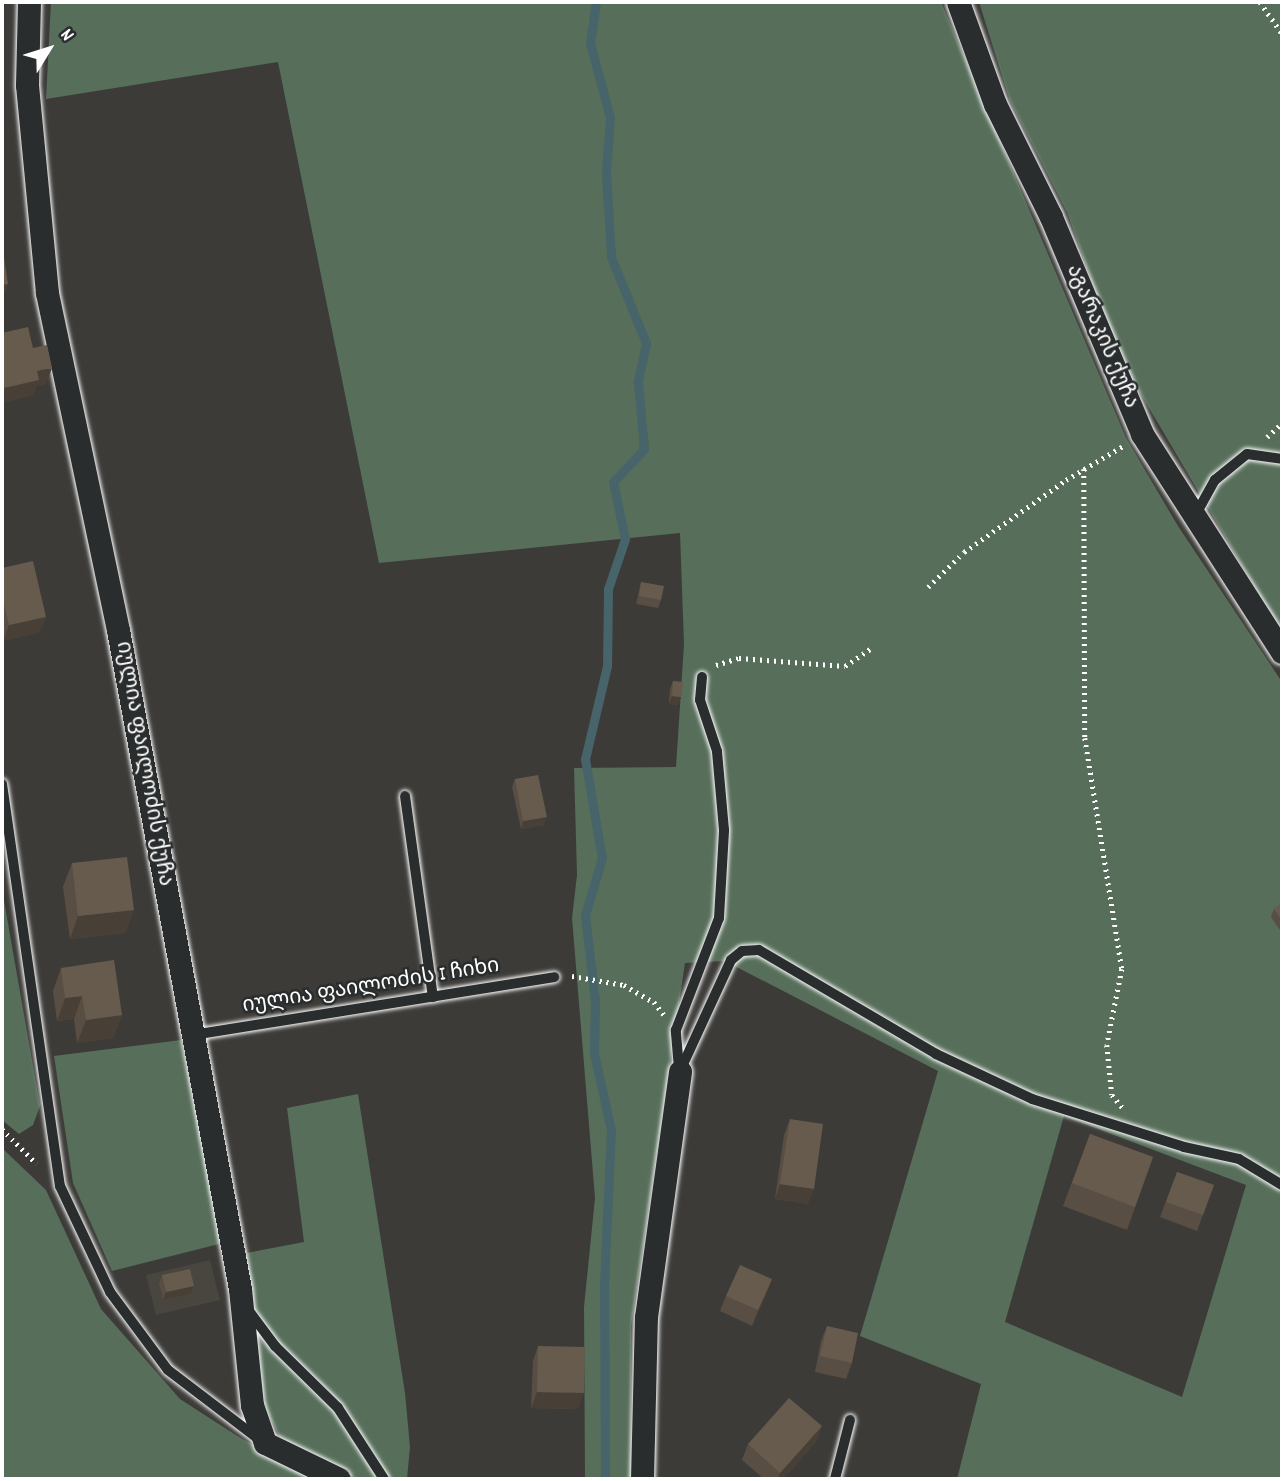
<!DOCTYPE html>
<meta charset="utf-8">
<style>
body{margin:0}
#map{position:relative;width:1284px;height:1481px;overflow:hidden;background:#3c3b38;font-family:Dekko,"Noto Sans Georgian",sans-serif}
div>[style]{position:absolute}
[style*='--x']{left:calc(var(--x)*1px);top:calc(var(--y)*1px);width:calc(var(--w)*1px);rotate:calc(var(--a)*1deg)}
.built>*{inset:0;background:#49453f}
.green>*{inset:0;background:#566e5a}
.stream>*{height:9px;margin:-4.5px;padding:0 4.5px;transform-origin:4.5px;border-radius:4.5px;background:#47646b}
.path>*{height:4.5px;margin-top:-2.25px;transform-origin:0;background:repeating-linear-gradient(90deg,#fff 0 2px,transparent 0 7px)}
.roads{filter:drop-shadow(0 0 2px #fff) drop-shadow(0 0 2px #fff)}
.lane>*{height:10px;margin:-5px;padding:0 5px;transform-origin:5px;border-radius:5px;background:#2a2d2e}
.street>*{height:23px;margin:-11.5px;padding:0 11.5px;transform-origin:11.5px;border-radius:11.5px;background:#2a2d2e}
.wall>*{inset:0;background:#594e43}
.shaded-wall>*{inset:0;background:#484037}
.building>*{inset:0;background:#675b4e}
span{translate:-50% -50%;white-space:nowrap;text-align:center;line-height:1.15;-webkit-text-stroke:5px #2a2d2e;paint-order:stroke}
.street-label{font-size:21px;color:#fff}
.frame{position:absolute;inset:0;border:4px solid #fff;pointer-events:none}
.north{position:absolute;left:14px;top:14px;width:70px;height:70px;-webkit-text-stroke:5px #2a2d2e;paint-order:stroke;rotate:52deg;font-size:19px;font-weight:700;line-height:28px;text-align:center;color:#fff}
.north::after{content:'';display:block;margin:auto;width:24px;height:32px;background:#fff;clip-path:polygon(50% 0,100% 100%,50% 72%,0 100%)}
</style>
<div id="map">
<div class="built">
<i style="clip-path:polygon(210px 1260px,220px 1300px,156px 1315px,146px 1275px)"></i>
</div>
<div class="green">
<i style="clip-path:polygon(evenodd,51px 2px,941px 2px,1126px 438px,1178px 526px,1282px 682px,1282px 1479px,957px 1479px,981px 1384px,860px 1336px,938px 1071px,725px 961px,685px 963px,631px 1326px,631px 1479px,585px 1479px,584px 1307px,595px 1198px,572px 918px,577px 875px,574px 768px,676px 767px,684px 644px,680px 533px,379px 563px,278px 62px,46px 99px,51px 2px,1064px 1116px,1246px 1185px,1182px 1397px,1005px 1322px,1064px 1116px)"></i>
<i style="clip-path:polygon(979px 2px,1282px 2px,1282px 633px,1119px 357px,1067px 212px,1010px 101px)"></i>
<i style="clip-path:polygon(2px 889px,40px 1106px,33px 1125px,19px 1134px,2px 1120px)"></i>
<i style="clip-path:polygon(181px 1040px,223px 1243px,112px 1271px,73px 1183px,54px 1056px)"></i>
<i style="clip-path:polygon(358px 1094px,405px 1393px,410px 1447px,407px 1479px,357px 1479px,280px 1438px,266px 1409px,241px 1254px,304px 1242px,287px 1108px)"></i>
<i style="clip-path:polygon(2px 1148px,46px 1190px,101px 1309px,180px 1399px,242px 1439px,324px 1479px,2px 1479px)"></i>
</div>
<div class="stream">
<i style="--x:596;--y:2;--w:41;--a:98.3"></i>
<i style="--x:590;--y:43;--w:77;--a:74.9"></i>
<i style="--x:610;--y:117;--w:55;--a:94.2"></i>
<i style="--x:606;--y:172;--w:85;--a:86.6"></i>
<i style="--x:611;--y:257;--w:93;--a:67.9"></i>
<i style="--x:646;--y:343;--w:40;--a:102"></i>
<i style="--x:638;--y:382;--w:67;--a:84.9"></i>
<i style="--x:644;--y:449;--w:45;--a:133.2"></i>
<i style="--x:613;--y:482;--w:58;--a:78.1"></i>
<i style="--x:625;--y:539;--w:53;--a:108.8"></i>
<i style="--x:608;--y:589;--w:77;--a:90.7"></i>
<i style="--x:607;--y:666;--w:96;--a:103.3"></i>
<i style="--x:585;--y:759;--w:100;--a:80.3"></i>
<i style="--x:602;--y:858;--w:59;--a:106.6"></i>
<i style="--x:585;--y:915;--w:87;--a:83.4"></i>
<i style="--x:595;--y:1001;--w:52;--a:91.1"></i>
<i style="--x:594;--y:1053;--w:79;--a:77.6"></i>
<i style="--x:611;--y:1130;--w:152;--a:92.6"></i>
<i style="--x:604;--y:1282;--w:197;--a:89.7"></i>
</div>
<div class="path">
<i style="--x:1260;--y:2;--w:39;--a:55"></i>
<i style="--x:1267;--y:437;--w:21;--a:-43"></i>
<i style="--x:1084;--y:469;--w:269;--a:89.8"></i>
<i style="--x:1085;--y:738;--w:234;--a:80.9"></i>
<i style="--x:1122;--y:969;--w:77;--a:101.2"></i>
<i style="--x:1107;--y:1045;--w:50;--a:84.3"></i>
<i style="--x:1112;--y:1095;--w:16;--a:50"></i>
<i style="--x:928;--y:587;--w:50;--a:-44.2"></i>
<i style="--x:964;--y:552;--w:125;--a:-35.2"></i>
<i style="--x:1066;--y:480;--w:66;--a:-30.8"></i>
<i style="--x:716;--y:665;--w:24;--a:-17"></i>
<i style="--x:739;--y:658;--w:106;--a:4.3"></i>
<i style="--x:845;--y:666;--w:30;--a:-34"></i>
<i style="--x:572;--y:976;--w:53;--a:9.8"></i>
<i style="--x:624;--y:985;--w:34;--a:30"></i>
<i style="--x:654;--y:1002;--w:16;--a:52"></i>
<i style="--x:2;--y:1129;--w:49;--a:45"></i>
</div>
<div class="roads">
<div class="lane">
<i style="--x:1196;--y:514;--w:39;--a:-61"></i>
<i style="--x:1215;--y:480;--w:41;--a:-39.1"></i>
<i style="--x:1247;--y:454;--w:35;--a:8"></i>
<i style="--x:2;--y:784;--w:406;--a:81.8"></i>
<i style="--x:60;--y:1186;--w:117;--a:64.7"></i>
<i style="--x:110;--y:1292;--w:97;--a:53.4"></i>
<i style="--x:168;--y:1370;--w:116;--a:37.3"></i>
<i style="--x:405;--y:796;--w:203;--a:82.1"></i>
<i style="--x:193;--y:1035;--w:366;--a:-9.1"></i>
<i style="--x:679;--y:1068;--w:38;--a:-95"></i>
<i style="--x:676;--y:1030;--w:120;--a:-69"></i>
<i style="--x:719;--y:918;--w:88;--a:-86.7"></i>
<i style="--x:724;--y:830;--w:79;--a:-95.1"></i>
<i style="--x:717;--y:751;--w:54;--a:-108.4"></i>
<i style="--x:700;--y:700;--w:23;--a:-85"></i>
<i style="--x:680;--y:1071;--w:122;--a:-65.3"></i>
<i style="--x:731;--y:960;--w:14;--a:-39"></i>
<i style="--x:742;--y:951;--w:17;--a:-3"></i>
<i style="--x:759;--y:950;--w:205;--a:30.4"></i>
<i style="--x:936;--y:1054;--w:106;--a:25.1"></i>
<i style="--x:1032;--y:1099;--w:159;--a:17.5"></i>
<i style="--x:1184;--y:1147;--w:56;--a:12.3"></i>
<i style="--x:1239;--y:1159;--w:50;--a:31.2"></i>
<i style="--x:249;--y:1311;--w:44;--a:53.4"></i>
<i style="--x:275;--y:1346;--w:88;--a:44.5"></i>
<i style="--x:338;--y:1408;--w:85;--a:57.1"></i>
<i style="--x:835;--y:1479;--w:61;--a:-75.7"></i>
</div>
<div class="street">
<i style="--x:29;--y:2;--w:83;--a:91.4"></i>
<i style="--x:27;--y:85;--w:209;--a:84.5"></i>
<i style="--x:47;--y:293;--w:344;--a:78.1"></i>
<i style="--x:118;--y:630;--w:670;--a:79.51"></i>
<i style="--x:240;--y:1289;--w:117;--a:84.1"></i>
<i style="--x:252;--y:1405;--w:40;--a:71.1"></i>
<i style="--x:265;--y:1443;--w:82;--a:25.9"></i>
<i style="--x:958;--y:2;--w:109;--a:70.1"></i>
<i style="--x:995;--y:104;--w:126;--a:63.6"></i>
<i style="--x:1051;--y:217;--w:235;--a:67.2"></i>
<i style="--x:1142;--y:434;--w:259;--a:57.3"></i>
<i style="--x:642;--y:1479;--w:162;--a:-88.6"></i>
<i style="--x:646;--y:1317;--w:248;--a:-82.1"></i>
</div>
</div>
<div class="wall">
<i style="clip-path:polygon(2px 568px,40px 632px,3px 641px,2px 636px)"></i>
<i style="clip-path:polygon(641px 582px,661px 600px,658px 608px,636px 604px)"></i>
<i style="clip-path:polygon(673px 681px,681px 697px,678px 705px,669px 704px,670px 689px)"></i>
<i style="clip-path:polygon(515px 779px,544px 825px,521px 829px,512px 787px)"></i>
<i style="clip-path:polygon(72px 863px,134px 910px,125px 933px,70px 939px,63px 887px)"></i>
<i style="clip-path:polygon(1282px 903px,1282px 933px,1271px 917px,1274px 909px)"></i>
<i style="clip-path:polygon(61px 968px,122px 1015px,113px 1038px,77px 1043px,74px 1019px,57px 1021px,53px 991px)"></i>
<i style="clip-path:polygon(790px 1119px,808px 1204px,775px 1199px,784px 1135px)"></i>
<i style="clip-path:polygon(1090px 1134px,1153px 1157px,1127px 1230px,1063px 1206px)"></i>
<i style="clip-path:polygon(1177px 1172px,1214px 1185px,1197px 1231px,1160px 1217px)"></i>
<i style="clip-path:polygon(162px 1275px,194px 1286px,191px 1294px,163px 1300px,159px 1283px)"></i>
<i style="clip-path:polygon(772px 1279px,766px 1295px,752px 1326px,720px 1311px,726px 1296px)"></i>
<i style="clip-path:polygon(827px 1326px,852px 1363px,846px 1379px,815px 1372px,821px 1341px)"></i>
<i style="clip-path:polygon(538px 1346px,578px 1409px,531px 1408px,533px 1361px)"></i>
<i style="clip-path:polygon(822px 1426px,816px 1442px,783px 1479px,764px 1479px,742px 1460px,748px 1444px)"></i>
</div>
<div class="shaded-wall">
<i style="clip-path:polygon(8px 284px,3px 299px,2px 299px,2px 285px)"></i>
<i style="clip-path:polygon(52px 368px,46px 384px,37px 386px,34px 395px,2px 403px,2px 395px,4px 388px,37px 371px)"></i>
<i style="clip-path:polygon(46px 617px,40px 632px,3px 641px,9px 625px)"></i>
<i style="clip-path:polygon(672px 696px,681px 697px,678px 705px,669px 704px)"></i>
<i style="clip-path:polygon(547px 817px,544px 825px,521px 829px,523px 821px)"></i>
<i style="clip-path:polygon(134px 910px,125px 933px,70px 939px,78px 916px)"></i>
<i style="clip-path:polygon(82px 996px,74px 1019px,57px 1021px,65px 998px)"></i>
<i style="clip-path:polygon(122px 1015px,113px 1038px,77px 1043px,86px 1020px)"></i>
<i style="clip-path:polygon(780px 1184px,814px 1189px,808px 1204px,775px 1199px)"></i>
<i style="clip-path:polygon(772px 1279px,766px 1295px,752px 1326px,758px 1310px)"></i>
<i style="clip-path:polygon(194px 1286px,191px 1294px,163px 1300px,166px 1292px)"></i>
<i style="clip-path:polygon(537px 1392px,584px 1393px,578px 1409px,531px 1408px)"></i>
<i style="clip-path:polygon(822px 1426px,816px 1442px,783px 1479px,778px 1479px,780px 1473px)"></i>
</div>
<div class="building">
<i style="clip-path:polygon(2px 244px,8px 284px,2px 285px)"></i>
<i style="clip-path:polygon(28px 327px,33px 348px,47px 345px,52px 368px,37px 371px,39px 380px,4px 388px,2px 378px,2px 333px)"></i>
<i style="clip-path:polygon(33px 561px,46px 617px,9px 625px,2px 596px,2px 568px)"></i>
<i style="clip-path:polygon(641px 582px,664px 586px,661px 600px,639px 596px)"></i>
<i style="clip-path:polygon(673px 681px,683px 682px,681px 697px,672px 696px)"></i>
<i style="clip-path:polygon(538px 775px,547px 817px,523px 821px,515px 779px)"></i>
<i style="clip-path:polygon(127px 857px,134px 910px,78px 916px,72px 863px)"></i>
<i style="clip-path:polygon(1282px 903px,1282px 921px,1274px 909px)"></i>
<i style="clip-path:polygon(114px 960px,122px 1015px,86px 1020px,82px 996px,65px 998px,61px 968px)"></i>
<i style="clip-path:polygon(790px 1119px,823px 1124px,814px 1189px,780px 1184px)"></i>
<i style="clip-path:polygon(1090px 1134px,1153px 1157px,1135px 1207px,1072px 1183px)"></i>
<i style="clip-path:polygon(1177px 1172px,1214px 1185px,1203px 1215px,1166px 1202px)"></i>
<i style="clip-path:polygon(740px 1265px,772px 1279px,758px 1310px,726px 1296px)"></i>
<i style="clip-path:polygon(190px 1269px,194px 1286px,166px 1292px,162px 1275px)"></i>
<i style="clip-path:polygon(827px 1326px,858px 1333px,852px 1363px,820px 1356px)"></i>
<i style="clip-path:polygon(538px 1346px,585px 1347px,584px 1393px,537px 1392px)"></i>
<i style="clip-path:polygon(789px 1398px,822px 1426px,780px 1473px,748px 1444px)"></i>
</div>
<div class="street-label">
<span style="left:1101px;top:337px;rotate:67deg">აგარაკის ქუჩა</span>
<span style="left:143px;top:764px;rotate:80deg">იულია ფაილოძის ქუჩა</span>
<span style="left:371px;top:987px;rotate:-9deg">იულია ფაილოძის I ჩიხი</span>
</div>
<div class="frame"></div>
<div class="north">N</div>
</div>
